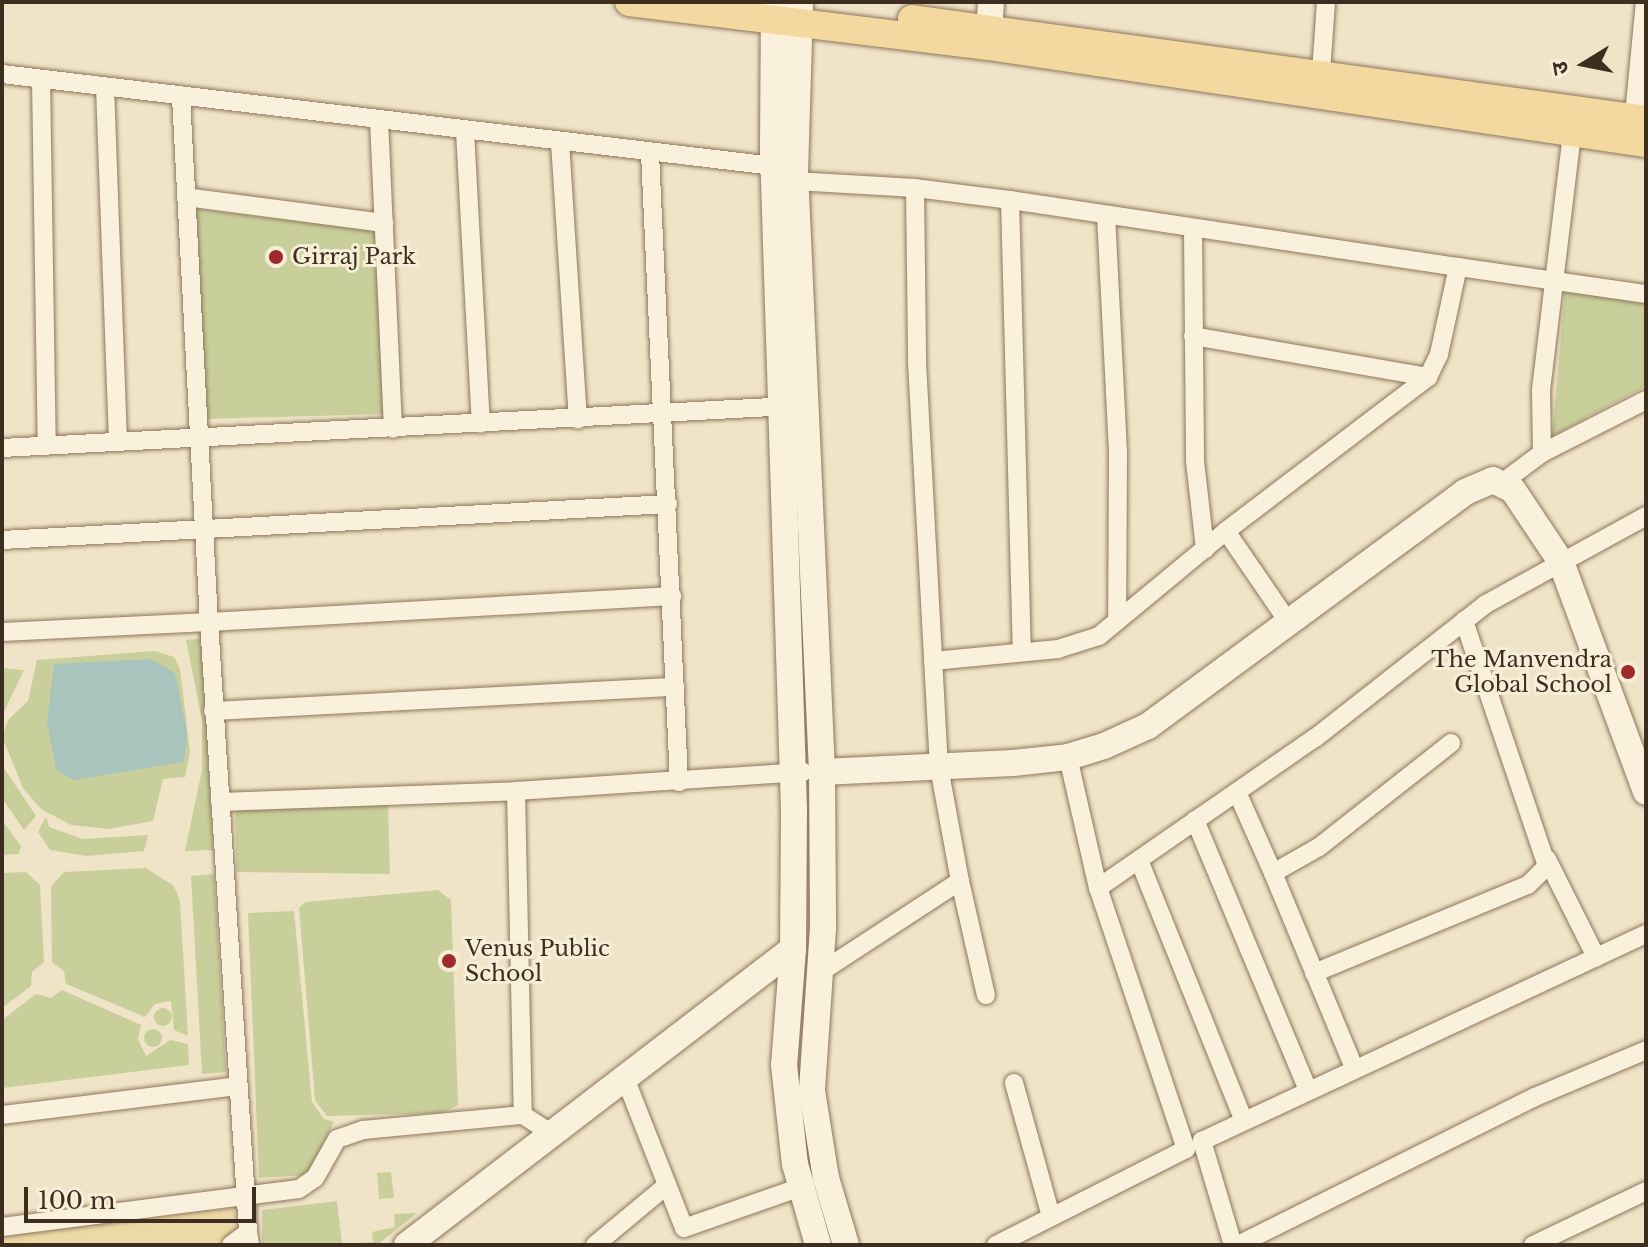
<!DOCTYPE html>
<meta charset="utf-8">
<style>
body{margin:0}
#map{position:relative;width:1648px;height:1247px;overflow:hidden;background:#f0e4c8;font-family:"Libre Baskerville","Noto Sans Devanagari",serif}
div>[style]{position:absolute}
[style*='--x']{left:calc(var(--x)*1px);top:calc(var(--y)*1px);width:calc(var(--w)*1px);rotate:calc(var(--a)*1deg)}
.green>*{inset:0;background:#c9cf9b}
.round{border-radius:50%}
.sand>*{inset:0;background:#ecd9a5}
.water>*{inset:0;background:#a9c4bc}
.roads{filter:drop-shadow(0 0 2px #8d765c) drop-shadow(0 0 2px #8d765c)}
.street>*{height:18px;margin:-9px;padding:0 9px;transform-origin:9px;border-radius:9px;background:#faf1dc}
.secondary>*{height:26px;margin:-13px;padding:0 13px;transform-origin:13px;border-radius:13px;background:#faf1dc}
.primary>*{height:28px;margin:-14px;padding:0 14px;transform-origin:14px;border-radius:14px;background:#f3d9a0}
.dots>*{width:22px;height:22px;translate:-50% -50%;box-sizing:border-box;border:4px solid #f7eed8;border-radius:50%}
span{translate:-50% -50%;white-space:nowrap;text-align:center;line-height:1.15;-webkit-text-stroke:6px #f7eed8;paint-order:stroke}
.poi-label{font-size:22px;color:#3d2e20}
.left{translate:0 -50%;text-align:left}
.right{translate:-100% -50%;text-align:right}
.frame{position:absolute;inset:0;border:4px solid #3d2e20;pointer-events:none}
.north{position:absolute;left:1544px;top:24px;width:80px;height:80px;-webkit-text-stroke:6px #f7eed8;paint-order:stroke;rotate:260deg;font-size:22px;font-weight:700;line-height:32px;text-align:center;color:#3d2e20}
.north::after{content:'';display:block;margin:auto;width:28px;height:36px;background:#3d2e20;clip-path:polygon(50% 0,100% 100%,50% 72%,0 100%)}
.scale{position:absolute;left:24px;top:1187px;width:232px;height:36px;box-sizing:border-box;border:4px solid #3d2e20;border-top:0;padding-left:10px;font-size:24px;line-height:28px;white-space:nowrap;color:#3d2e20;-webkit-text-stroke:6px #f7eed8;paint-order:stroke}
</style>
<div id="map">
<div class="green">
<i style="clip-path:polygon(196px 209px,376px 231px,385px 414px,207px 419px)"></i>
<i style="clip-path:polygon(1565px 291px,1646px 303px,1646px 386px,1552px 436px)"></i>
<i style="clip-path:polygon(202px 638px,213px 850px,185px 851px,202px 770px,202px 720px,186px 640px)"></i>
<i style="clip-path:polygon(155px 651px,174px 657px,180px 669px,190px 752px,185px 777px,163px 779px,153px 821px,109px 829px,71px 825px,41px 809px,23px 788px,2px 737px,8px 720px,28px 701px,37px 660px)"></i>
<i style="clip-path:polygon(2px 668px,24px 670px,2px 716px)"></i>
<i style="clip-path:polygon(2px 765px,36px 816px,24px 830px,2px 798px)"></i>
<i style="clip-path:polygon(388px 805px,390px 874px,237px 872px,235px 814px,240px 807px)"></i>
<i style="clip-path:polygon(46px 816px,49px 827px,83px 839px,148px 835px,144px 851px,86px 856px,50px 850px,38px 832px)"></i>
<i style="clip-path:polygon(2px 820px,21px 846px,19px 854px,2px 855px)"></i>
<i style="clip-path:polygon(146px 868px,174px 886px,180px 901px,188px 1036px,174px 1030px,171px 1001px,155px 1004px,145px 1017px,66px 984px,64px 971px,52px 962px,51px 887px,64px 872px)"></i>
<i style="clip-path:polygon(26px 872px,40px 885px,44px 962px,32px 972px,31px 986px,2px 1008px,2px 873px)"></i>
<i style="clip-path:polygon(214px 874px,226px 1072px,202px 1074px,191px 876px)"></i>
<i style="clip-path:polygon(438px 890px,451px 900px,458px 1105px,442px 1113px,327px 1116px,315px 1100px,299px 908px,305px 902px)"></i>
<i style="clip-path:polygon(294px 911px,312px 1102px,324px 1119px,334px 1122px,307px 1175px,259px 1178px,248px 913px)"></i>
<i style="clip-path:polygon(62px 990px,141px 1025px,138px 1039px,146px 1056px,170px 1040px,188px 1044px,189px 1065px,2px 1088px,2px 1020px,36px 994px,51px 998px)"></i>
<i class="round" style="left:154px;top:1008px;width:18px;height:18px"></i>
<i class="round" style="left:144px;top:1029px;width:18px;height:18px"></i>
<i style="clip-path:polygon(391px 1172px,394px 1198px,379px 1199px,377px 1173px)"></i>
<i style="clip-path:polygon(337px 1201px,342px 1244px,373px 1242px,372px 1232px,395px 1227px,394px 1214px,417px 1213px,377px 1245px,262px 1245px,262px 1210px)"></i>
</div>
<div class="sand">
<i style="clip-path:polygon(235px 1208px,236px 1230px,215px 1245px,2px 1245px,2px 1234px)"></i>
</div>
<div class="water">
<i style="clip-path:polygon(151px 659px,175px 673px,187px 733px,184px 762px,73px 780px,56px 769px,47px 721px,54px 664px)"></i>
</div>
<div class="roads">
<div class="street">
<i style="--x:2;--y:74;--w:777;--a:6.8"></i>
<i style="--x:41;--y:79;--w:365;--a:89.1"></i>
<i style="--x:1320;--y:86;--w:84;--a:-85.9"></i>
<i style="--x:105;--y:87;--w:352;--a:87.9"></i>
<i style="--x:181;--y:97;--w:526;--a:86.95"></i>
<i style="--x:209;--y:622;--w:464;--a:-3.2"></i>
<i style="--x:379;--y:120;--w:309;--a:87.4"></i>
<i style="--x:1633;--y:126;--w:125;--a:-84.5"></i>
<i style="--x:465;--y:131;--w:293;--a:86.9"></i>
<i style="--x:560;--y:142;--w:278;--a:86.3"></i>
<i style="--x:650;--y:153;--w:630;--a:87.36"></i>
<i style="--x:795;--y:181;--w:120;--a:3.3"></i>
<i style="--x:915;--y:188;--w:174;--a:89.3"></i>
<i style="--x:917;--y:362;--w:406;--a:86.9"></i>
<i style="--x:939;--y:767;--w:116;--a:79.6"></i>
<i style="--x:960;--y:881;--w:170;--a:146.8"></i>
<i style="--x:915;--y:188;--w:96;--a:7.2"></i>
<i style="--x:1010;--y:200;--w:452;--a:88.5"></i>
<i style="--x:186;--y:197;--w:200;--a:7.5"></i>
<i style="--x:1010;--y:200;--w:453;--a:8.5"></i>
<i style="--x:1106;--y:215;--w:239;--a:87.1"></i>
<i style="--x:1118;--y:454;--w:167;--a:90.3"></i>
<i style="--x:1193;--y:228;--w:233;--a:89.5"></i>
<i style="--x:1195;--y:461;--w:89;--a:83.5"></i>
<i style="--x:1193;--y:336;--w:239;--a:9.9"></i>
<i style="--x:2;--y:448;--w:789;--a:-3.05"></i>
<i style="--x:1542;--y:453;--w:117;--a:-27"></i>
<i style="--x:1503;--y:482;--w:49;--a:-36.6"></i>
<i style="--x:1542;--y:453;--w:63;--a:-90.9"></i>
<i style="--x:1541;--y:390;--w:258;--a:-83.1"></i>
<i style="--x:1226;--y:531;--w:254;--a:-37.3"></i>
<i style="--x:1428;--y:377;--w:25;--a:-64"></i>
<i style="--x:1439;--y:354;--w:89;--a:-77.7"></i>
<i style="--x:1458;--y:267;--w:190;--a:8.2"></i>
<i style="--x:2;--y:540;--w:667;--a:-3.09"></i>
<i style="--x:2;--y:632;--w:207;--a:-2.8"></i>
<i style="--x:209;--y:622;--w:611;--a:86.34"></i>
<i style="--x:933;--y:661;--w:126;--a:-5.5"></i>
<i style="--x:1058;--y:649;--w:43;--a:-17.6"></i>
<i style="--x:1099;--y:636;--w:165;--a:-39.6"></i>
<i style="--x:1226;--y:531;--w:108;--a:55.6"></i>
<i style="--x:213;--y:711;--w:463;--a:-3"></i>
<i style="--x:516;--y:791;--w:324;--a:88.8"></i>
<i style="--x:1237;--y:792;--w:89;--a:66"></i>
<i style="--x:1273;--y:873;--w:53;--a:-29.5"></i>
<i style="--x:1319;--y:847;--w:168;--a:-38.2"></i>
<i style="--x:220;--y:802;--w:296;--a:-2.1"></i>
<i style="--x:516;--y:791;--w:288;--a:-3.8"></i>
<i style="--x:1195;--y:820;--w:293;--a:67.3"></i>
<i style="--x:1547;--y:859;--w:110;--a:63.4"></i>
<i style="--x:1139;--y:860;--w:281;--a:68.1"></i>
<i style="--x:1273;--y:873;--w:211;--a:67.4"></i>
<i style="--x:960;--y:881;--w:117;--a:77.2"></i>
<i style="--x:1098;--y:888;--w:264;--a:-34.7"></i>
<i style="--x:1315;--y:738;--w:217;--a:-38.1"></i>
<i style="--x:1486;--y:604;--w:183;--a:-28.8"></i>
<i style="--x:1314;--y:973;--w:231;--a:-22.4"></i>
<i style="--x:1528;--y:885;--w:27;--a:-45"></i>
<i style="--x:1547;--y:866;--w:259;--a:-108.7"></i>
<i style="--x:625;--y:1078;--w:161;--a:68.5"></i>
<i style="--x:684;--y:1228;--w:124;--a:-19.3"></i>
<i style="--x:1014;--y:1083;--w:138;--a:74.5"></i>
<i style="--x:2;--y:1115;--w:238;--a:-7"></i>
<i style="--x:2;--y:1227;--w:299;--a:-7.3"></i>
<i style="--x:299;--y:1189;--w:19;--a:-35"></i>
<i style="--x:315;--y:1178;--w:45;--a:-60.6"></i>
<i style="--x:337;--y:1139;--w:28;--a:-19"></i>
<i style="--x:363;--y:1130;--w:161;--a:-5.4"></i>
<i style="--x:523;--y:1115;--w:33;--a:33"></i>
<i style="--x:231;--y:1245;--w:21;--a:-37"></i>
<i style="--x:248;--y:1232;--w:13;--a:81"></i>
<i style="--x:595;--y:1245;--w:94;--a:-39.8"></i>
<i style="--x:996;--y:1245;--w:213;--a:-26.8"></i>
<i style="--x:1186;--y:1149;--w:275;--a:-108.6"></i>
<i style="--x:1098;--y:888;--w:134;--a:-102.9"></i>
<i style="--x:1233;--y:1245;--w:109;--a:-106.6"></i>
<i style="--x:1202;--y:1141;--w:490;--a:-25"></i>
<i style="--x:1238;--y:1245;--w:332;--a:-26.5"></i>
<i style="--x:1535;--y:1097;--w:121;--a:-22.9"></i>
<i style="--x:1533;--y:1245;--w:125;--a:-25.5"></i>
</div>
<div class="secondary">
<i style="--x:774;--y:2;--w:147;--a:90.4"></i>
<i style="--x:773;--y:149;--w:660;--a:88.18"></i>
<i style="--x:794;--y:809;--w:140;--a:90.4"></i>
<i style="--x:793;--y:949;--w:116;--a:94.4"></i>
<i style="--x:784;--y:1065;--w:100;--a:83.7"></i>
<i style="--x:795;--y:1164;--w:84;--a:74.1"></i>
<i style="--x:800;--y:5;--w:167;--a:91.7"></i>
<i style="--x:795;--y:172;--w:601;--a:87.42"></i>
<i style="--x:822;--y:772;--w:156;--a:89.6"></i>
<i style="--x:823;--y:928;--w:163;--a:93.9"></i>
<i style="--x:812;--y:1091;--w:88;--a:80.9"></i>
<i style="--x:826;--y:1178;--w:70;--a:73.4"></i>
<i style="--x:988;--y:46;--w:44;--a:-86.1"></i>
<i style="--x:822;--y:772;--w:191;--a:-2.7"></i>
<i style="--x:1013;--y:763;--w:55;--a:-6.2"></i>
<i style="--x:1068;--y:757;--w:38;--a:-17"></i>
<i style="--x:1104;--y:746;--w:48;--a:-24.4"></i>
<i style="--x:1148;--y:726;--w:394;--a:-36.4"></i>
<i style="--x:1465;--y:492;--w:30;--a:-23"></i>
<i style="--x:1493;--y:480;--w:22;--a:27"></i>
<i style="--x:1513;--y:490;--w:87;--a:56.3"></i>
<i style="--x:1561;--y:562;--w:245;--a:69.7"></i>
<i style="--x:407;--y:1245;--w:486;--a:-37.5"></i>
</div>
<div class="primary">
<i style="--x:629;--y:2;--w:362;--a:7"></i>
<i style="--x:988;--y:46;--w:665;--a:8.39"></i>
<i style="--x:912;--y:19;--w:741;--a:7.83"></i>
</div>
</div>
<div class="dots">
<i style="left:276px;top:257px;background:#9e2a2b"></i>
<i style="left:1628px;top:672px;background:#9e2a2b"></i>
<i style="left:449px;top:961px;background:#9e2a2b"></i>
</div>
<div class="poi-label">
<span class="left" style="left:292px;top:257px">Girraj Park</span>
<span class="right" style="left:1612px;top:672px">The Manvendra<br>Global School</span>
<span class="left" style="left:465px;top:961px">Venus Public<br>School</span>
</div>
<div class="frame"></div>
<div class="north">उ</div>
<div class="scale">100 m</div>
</div>
